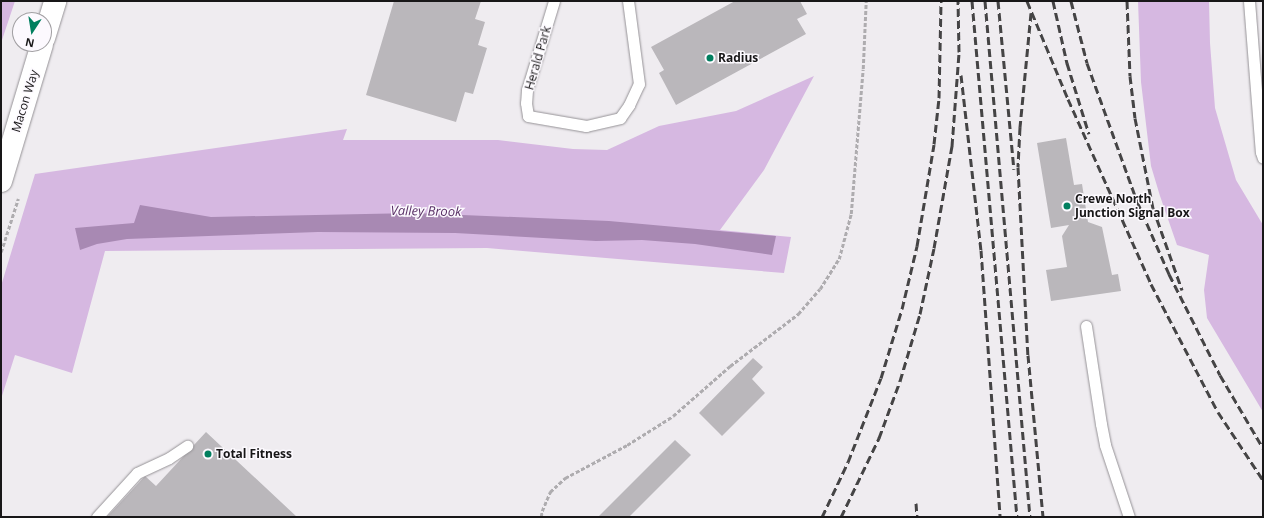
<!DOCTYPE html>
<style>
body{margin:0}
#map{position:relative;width:1264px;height:518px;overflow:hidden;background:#efecf0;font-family:"Open Sans",sans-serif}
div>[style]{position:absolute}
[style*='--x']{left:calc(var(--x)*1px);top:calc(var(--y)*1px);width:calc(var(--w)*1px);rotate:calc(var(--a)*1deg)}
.green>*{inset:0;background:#d6b8e1}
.water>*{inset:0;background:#a889b3}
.building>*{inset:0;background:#bab7bb}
.path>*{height:2.5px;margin-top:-1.25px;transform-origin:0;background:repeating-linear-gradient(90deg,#aeacaf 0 4px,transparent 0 6px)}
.roads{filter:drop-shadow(0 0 1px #959296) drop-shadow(0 0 1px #959296)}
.service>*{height:11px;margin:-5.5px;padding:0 5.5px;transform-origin:5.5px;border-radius:5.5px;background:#fff}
.primary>*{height:22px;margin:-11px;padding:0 11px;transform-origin:11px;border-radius:11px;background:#fff}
.rail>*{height:3px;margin-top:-1.5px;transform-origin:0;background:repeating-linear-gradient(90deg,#454445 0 8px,transparent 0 12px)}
.dots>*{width:11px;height:11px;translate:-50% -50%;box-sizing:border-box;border:2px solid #fcf9fe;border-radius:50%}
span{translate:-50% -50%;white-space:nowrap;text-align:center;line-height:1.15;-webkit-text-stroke:3px #fcf9fe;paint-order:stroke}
.street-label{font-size:12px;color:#181718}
.poi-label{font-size:12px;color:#181718;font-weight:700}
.left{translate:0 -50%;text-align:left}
.water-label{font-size:13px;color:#582f65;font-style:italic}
.frame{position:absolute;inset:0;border:2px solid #181718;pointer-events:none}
.north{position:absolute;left:12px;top:12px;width:40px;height:40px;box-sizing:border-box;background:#fcf9fe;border:1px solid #a19fa2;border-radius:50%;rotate:192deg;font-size:11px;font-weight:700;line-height:16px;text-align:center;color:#181718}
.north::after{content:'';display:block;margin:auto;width:14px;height:18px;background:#017f5f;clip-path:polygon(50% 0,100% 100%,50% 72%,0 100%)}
</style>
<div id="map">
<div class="green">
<i style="clip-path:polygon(1px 1px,15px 1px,1px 43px)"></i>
<i style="clip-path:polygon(1138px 1px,1209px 1px,1210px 43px,1215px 108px,1236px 180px,1263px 225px,1263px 412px,1207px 318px,1204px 290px,1209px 255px,1177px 245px,1160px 196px,1151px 166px,1141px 82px)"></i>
<i style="clip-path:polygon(814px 76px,764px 170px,720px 230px,791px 237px,784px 273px,487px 248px,105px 251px,72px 373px,15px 355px,1px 399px,1px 286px,35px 174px,347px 129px,343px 140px,498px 140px,573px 149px,607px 150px,659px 126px,736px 111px)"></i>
</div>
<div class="water">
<i style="clip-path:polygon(140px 205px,211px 217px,415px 213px,609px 221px,776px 236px,772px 255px,695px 244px,642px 240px,596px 241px,455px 233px,318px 232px,127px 239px,97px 244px,80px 250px,75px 228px,134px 223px)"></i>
</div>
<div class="building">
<i style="clip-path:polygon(394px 1px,481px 1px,475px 19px,485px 22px,478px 45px,487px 48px,473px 94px,465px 92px,456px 122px,366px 95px)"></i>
<i style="clip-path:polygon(735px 1px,800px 1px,807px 14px,797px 19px,806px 34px,676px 105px,659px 73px,664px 70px,651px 47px)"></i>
<i style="clip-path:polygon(1066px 138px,1074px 185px,1082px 184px,1088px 222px,1102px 227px,1112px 275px,1118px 274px,1121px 291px,1051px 301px,1046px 270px,1067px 267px,1062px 236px,1069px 225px,1051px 228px,1037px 143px)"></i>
<i style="clip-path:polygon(753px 358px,763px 367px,752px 379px,765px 393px,722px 436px,699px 413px)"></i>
<i style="clip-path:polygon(206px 432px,297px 517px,107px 517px,145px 476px,156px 486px)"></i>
<i style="clip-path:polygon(675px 440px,691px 455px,629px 517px,598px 517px)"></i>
</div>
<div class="path">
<i style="--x:1;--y:252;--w:56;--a:-72.2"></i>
<i style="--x:541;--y:517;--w:6;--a:-81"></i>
<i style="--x:542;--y:511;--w:21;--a:-67"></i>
<i style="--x:550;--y:492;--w:21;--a:-43"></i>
<i style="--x:565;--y:478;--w:70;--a:-28"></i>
<i style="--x:627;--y:445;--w:54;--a:-32.2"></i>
<i style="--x:673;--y:416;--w:76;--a:-41.3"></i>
<i style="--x:730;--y:366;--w:86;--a:-37.4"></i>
<i style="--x:798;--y:314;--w:33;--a:-49"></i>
<i style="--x:820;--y:289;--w:36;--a:-58"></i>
<i style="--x:839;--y:259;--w:47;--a:-75.1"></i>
<i style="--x:851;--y:214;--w:145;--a:-85.3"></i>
<i style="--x:863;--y:69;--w:68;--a:-87.5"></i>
</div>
<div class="roads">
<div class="service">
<i style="--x:554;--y:1;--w:93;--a:106.9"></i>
<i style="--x:527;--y:90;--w:13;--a:94"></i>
<i style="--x:526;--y:103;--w:13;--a:81"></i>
<i style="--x:528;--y:116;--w:59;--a:9.8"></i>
<i style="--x:586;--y:126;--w:35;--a:-13"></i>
<i style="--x:620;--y:118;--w:16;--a:-55"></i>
<i style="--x:629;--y:105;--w:23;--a:-65"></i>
<i style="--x:639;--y:84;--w:84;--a:-97.5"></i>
<i style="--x:1249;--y:1;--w:151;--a:85.5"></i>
<i style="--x:1261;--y:152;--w:6;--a:72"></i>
<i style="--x:1086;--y:326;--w:99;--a:81.3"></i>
<i style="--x:1101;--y:424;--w:21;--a:79"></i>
<i style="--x:1105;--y:445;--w:76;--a:71.6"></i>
<i style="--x:97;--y:517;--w:59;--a:-47.7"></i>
<i style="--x:137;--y:473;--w:35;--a:-25"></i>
<i style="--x:169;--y:458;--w:22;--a:-34"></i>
</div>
<div class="primary">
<i style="--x:44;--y:38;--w:39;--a:-73"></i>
<i style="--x:1;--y:181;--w:143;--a:-73.3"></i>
</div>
</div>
<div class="rail">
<i style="--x:972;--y:1;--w:518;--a:85.02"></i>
<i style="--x:985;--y:1;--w:518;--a:85.02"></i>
<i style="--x:998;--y:1;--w:169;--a:84.6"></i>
<i style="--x:1027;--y:1;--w:106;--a:67.3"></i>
<i style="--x:1068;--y:99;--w:203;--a:65.8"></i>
<i style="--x:1151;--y:284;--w:144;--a:62.4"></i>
<i style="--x:1218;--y:412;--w:82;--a:56.5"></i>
<i style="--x:1053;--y:1;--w:64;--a:77.3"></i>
<i style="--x:1067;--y:63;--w:74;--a:72.8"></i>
<i style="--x:1071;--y:1;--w:64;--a:75.5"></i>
<i style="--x:1087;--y:63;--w:147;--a:70.1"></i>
<i style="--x:1137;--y:201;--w:80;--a:66.3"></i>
<i style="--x:1169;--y:274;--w:113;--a:63.2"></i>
<i style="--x:1220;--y:375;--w:85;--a:59.5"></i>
<i style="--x:1127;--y:1;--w:75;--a:87.7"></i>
<i style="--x:1130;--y:76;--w:42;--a:83.2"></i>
<i style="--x:1135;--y:118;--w:92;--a:78.7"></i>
<i style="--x:1153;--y:208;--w:87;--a:70.5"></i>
<i style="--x:1031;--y:13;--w:115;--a:95.5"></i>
<i style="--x:1020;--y:127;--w:40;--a:92.9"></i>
<i style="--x:1018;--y:167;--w:188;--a:87"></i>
<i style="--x:1028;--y:355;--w:163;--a:84.7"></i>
<i style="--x:961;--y:75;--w:176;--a:83.5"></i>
<i style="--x:981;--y:250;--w:268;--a:85.9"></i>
<i style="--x:916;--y:503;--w:14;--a:86"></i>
<i style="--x:822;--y:517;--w:61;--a:-64.7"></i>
<i style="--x:848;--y:462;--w:90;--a:-68.6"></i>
<i style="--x:881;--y:378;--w:72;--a:-73.1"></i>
<i style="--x:902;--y:309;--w:65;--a:-76.6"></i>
<i style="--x:917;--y:246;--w:103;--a:-80.5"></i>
<i style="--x:934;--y:144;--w:46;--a:-83.8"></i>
<i style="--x:939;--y:98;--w:97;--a:-88.8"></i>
<i style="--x:841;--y:517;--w:88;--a:-64.3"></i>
<i style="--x:879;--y:438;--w:61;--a:-69.8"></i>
<i style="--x:900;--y:381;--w:70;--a:-73.4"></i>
<i style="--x:920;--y:314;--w:67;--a:-78"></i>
<i style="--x:934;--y:248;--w:104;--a:-80"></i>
<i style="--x:952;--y:146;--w:94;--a:-85.7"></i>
<i style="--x:959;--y:52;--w:51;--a:-91.1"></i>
</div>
<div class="dots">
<i style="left:710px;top:58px;background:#017f5f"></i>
<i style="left:1067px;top:206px;background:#017f5f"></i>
<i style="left:208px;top:454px;background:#017f5f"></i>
</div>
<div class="street-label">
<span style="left:538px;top:58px;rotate:-74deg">Herald Park</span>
<span style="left:25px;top:101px;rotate:-73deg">Macon Way</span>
</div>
<div class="poi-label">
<span class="left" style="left:718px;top:58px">Radius</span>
<span class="left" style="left:1075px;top:206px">Crewe North<br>Junction Signal Box</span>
<span class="left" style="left:216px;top:454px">Total Fitness</span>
</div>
<div class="water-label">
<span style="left:426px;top:211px;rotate:1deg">Valley Brook</span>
</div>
<div class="frame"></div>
<div class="north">N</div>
</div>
